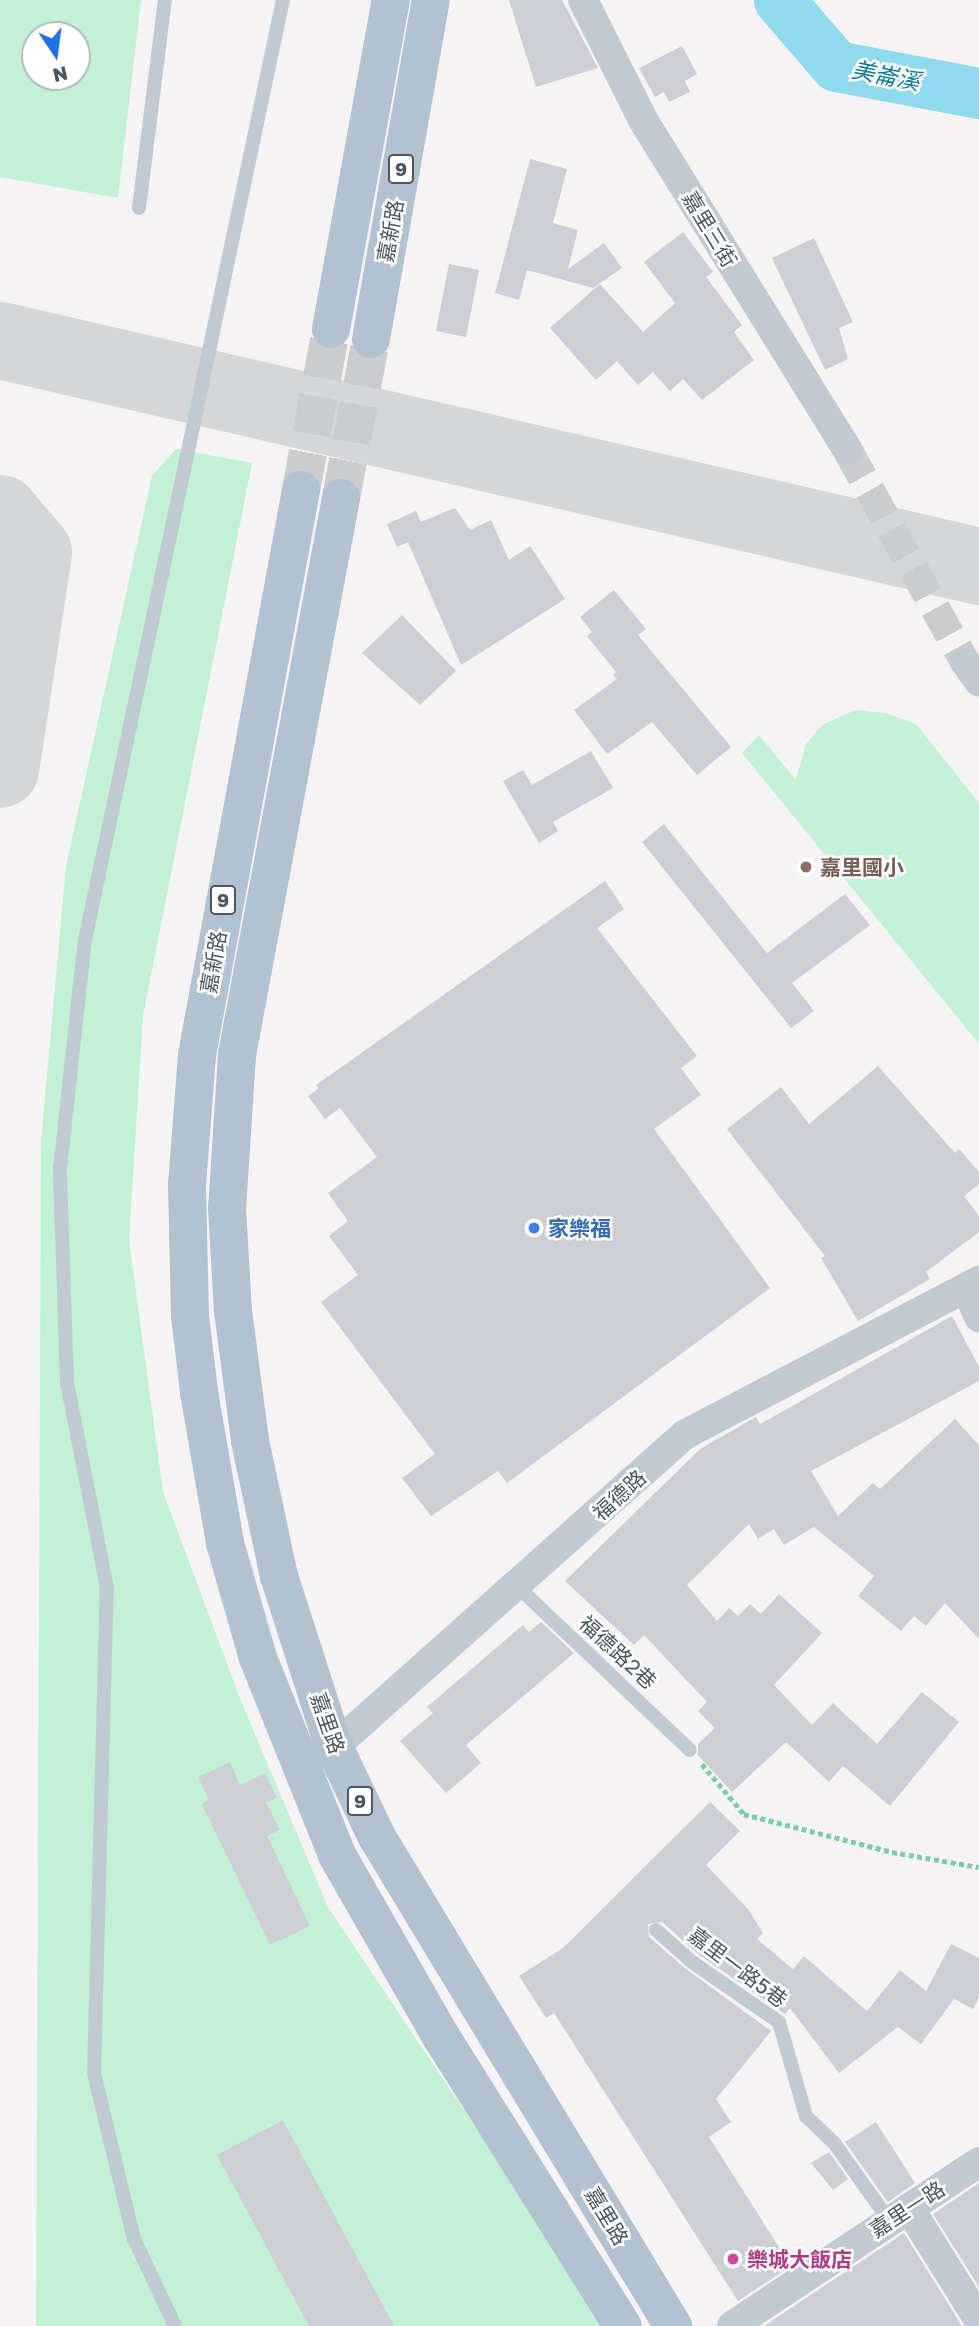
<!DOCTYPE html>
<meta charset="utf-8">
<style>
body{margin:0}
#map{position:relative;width:979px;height:2326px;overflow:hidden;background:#f5f3f3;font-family:"Golos Text","Noto Sans TC",sans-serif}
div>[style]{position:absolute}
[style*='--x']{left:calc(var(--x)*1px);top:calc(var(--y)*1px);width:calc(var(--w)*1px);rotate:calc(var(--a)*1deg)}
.green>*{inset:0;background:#c3f1d5}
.river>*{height:51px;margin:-25.5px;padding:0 25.5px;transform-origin:25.5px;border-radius:25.5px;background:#90daee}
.taxiway>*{height:77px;margin:-38.5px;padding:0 38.5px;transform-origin:38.5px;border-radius:38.5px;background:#d5d6d8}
.building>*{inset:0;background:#cdcfd5}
.minor-tunnel>*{height:30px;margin-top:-15px;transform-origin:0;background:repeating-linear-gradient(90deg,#caccce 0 30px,transparent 0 45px)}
.primary-tunnel>*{height:38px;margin-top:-19px;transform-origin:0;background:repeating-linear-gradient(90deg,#caccce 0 38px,transparent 0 57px)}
.path>*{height:4.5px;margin-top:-2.25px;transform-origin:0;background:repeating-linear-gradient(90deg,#7ad0a6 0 5px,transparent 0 8.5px)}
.service>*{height:14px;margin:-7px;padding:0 7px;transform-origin:7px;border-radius:7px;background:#c1cad2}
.minor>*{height:30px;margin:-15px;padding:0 15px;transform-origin:15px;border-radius:15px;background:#c1cad2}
.primary>*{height:38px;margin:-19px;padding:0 19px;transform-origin:19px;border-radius:19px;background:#b3c2d1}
.dots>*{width:19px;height:19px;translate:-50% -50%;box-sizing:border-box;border:4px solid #fff;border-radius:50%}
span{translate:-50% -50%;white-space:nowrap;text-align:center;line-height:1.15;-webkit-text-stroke:5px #fff;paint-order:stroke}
.shield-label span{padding:2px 5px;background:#fff;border:2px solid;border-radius:5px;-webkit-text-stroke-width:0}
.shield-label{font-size:19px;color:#4a5661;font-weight:700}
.street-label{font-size:21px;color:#4a5661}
.education-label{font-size:21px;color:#785e54;font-weight:700}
.left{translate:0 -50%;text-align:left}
.shop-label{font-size:21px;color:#366cbe;font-weight:700}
.hotel-label{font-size:21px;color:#b23c85;font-weight:700}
.water-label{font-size:23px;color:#0c7c9b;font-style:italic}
.north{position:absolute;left:21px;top:21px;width:70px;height:70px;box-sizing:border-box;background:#fff;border:2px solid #b7bbc0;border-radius:50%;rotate:167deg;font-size:19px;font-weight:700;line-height:28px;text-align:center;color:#4a5661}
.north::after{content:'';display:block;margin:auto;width:24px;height:32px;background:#1a73e8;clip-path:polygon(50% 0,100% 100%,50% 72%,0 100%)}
</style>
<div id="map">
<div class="green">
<i style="clip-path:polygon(evenodd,0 0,141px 0,118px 198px,0 177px,0 0,35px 35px,77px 35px,77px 77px,35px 77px,35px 35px)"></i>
<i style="clip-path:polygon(176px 449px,252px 463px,143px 1016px,129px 1240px,163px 1492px,241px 1701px,328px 1907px,608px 2326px,36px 2326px,41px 1141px,66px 866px,152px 476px)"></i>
<i style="clip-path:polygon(855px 710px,885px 713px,916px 724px,979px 803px,979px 1044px,742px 753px,759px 735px,796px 780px,806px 744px,822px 725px)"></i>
</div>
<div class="river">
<i style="--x:779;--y:0;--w:87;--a:49.2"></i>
<i style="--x:836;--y:66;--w:146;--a:10.7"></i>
</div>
<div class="taxiway">
<i style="--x:0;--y:340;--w:1005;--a:13"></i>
<i style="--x:0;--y:513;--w:51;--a:49.8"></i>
<i style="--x:33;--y:552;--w:219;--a:98.6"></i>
</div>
<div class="building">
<i style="clip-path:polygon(509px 0,562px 0,598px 68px,536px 87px)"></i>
<i style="clip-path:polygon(682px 46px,697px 74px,685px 81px,690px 92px,669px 102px,664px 92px,655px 97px,639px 68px)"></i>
<i style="clip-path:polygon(530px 159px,567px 169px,553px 223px,578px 230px,568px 269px,604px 243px,622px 268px,593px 288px,527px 270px,519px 300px,495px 293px)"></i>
<i style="clip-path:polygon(683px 232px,713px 272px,706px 277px,742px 325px,734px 332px,754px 360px,702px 400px,683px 379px,670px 391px,653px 372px,638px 385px,617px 361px,596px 380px,550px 328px,600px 284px,643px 332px,675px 303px,644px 262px)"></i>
<i style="clip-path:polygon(814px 238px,853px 322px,839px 328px,848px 359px,825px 370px,772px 258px)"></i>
<i style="clip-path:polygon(449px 264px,479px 270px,466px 337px,436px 331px)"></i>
<i style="clip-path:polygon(455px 508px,470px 530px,491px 520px,509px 560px,530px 546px,565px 599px,461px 665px,408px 542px,397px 547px,387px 524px,416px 511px,421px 522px)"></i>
<i style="clip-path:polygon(614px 590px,646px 629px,638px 635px,731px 747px,697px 775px,652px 722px,607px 754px,574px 710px,617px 679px,613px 675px,616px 672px,587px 636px,592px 632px,580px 617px)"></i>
<i style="clip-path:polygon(402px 615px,456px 671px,420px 705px,362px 653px)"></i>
<i style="clip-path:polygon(591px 751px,613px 788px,553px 822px,558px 831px,539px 843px,503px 781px,523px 770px,532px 785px)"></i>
<i style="clip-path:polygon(664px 824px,767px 953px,845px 894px,870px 925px,792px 983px,814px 1011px,791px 1028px,642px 842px)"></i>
<i style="clip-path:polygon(605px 881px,624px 909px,597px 928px,697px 1056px,681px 1068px,701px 1095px,654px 1129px,770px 1288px,507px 1483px,498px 1471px,431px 1516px,402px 1478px,435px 1454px,321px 1302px,358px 1275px,329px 1236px,348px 1221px,328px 1193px,377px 1157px,340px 1108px,325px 1119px,308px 1096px,319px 1088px,316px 1085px)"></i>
<i style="clip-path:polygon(878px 1066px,955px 1153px,959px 1149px,979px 1172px,979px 1184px,964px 1196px,979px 1216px,979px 1232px,926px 1272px,930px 1279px,858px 1321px,821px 1258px,825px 1256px,727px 1129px,781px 1087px,809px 1124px)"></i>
<i style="clip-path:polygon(952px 1316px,979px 1367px,979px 1381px,811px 1471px,838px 1516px,873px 1483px,880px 1489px,955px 1419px,979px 1445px,979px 1639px,945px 1603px,926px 1626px,914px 1616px,901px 1631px,858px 1596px,874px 1576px,814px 1527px,784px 1545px,774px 1529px,758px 1539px,749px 1524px,687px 1585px,717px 1621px,729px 1608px,738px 1616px,750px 1604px,761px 1614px,779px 1594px,822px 1633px,774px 1685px,812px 1725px,833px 1703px,877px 1744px,922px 1692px,959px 1722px,890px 1806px,843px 1766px,829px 1782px,786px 1742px,732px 1792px,698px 1755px,698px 1744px,715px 1728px,698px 1711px,707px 1702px,644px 1635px,634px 1645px,565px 1581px,700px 1449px,756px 1417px,760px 1424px)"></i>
<i style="clip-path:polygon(541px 1622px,574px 1653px,466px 1745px,481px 1763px,446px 1793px,400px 1741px,433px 1713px,427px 1707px,523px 1625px,529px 1632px)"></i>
<i style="clip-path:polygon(230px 1762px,240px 1785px,265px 1773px,277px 1798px,266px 1803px,280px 1830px,267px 1836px,310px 1926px,270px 1945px,202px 1804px,209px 1800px,198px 1777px)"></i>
<i style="clip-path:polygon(710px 1802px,740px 1831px,706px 1865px,748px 1909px,763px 1933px,757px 1939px,793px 1969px,804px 1956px,867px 2011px,900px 1970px,926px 1991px,951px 1944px,979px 1958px,979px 1997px,973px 2009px,954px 1999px,921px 2044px,898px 2027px,839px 2073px,790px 2008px,785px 2014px,698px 1954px,662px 1922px,648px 1924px,649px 1937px,686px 1969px,771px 2031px,716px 2099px,731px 2122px,709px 2137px,791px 2266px,738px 2301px,554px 2013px,546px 2018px,519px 1976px,563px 1948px)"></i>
<i style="clip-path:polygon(283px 2120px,394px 2326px,309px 2326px,217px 2155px)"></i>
<i style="clip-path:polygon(876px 2122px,915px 2183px,888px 2202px,845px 2142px)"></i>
<i style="clip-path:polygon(829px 2152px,848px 2179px,833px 2190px,811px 2163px)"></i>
<i style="clip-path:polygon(979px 2183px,979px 2287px,933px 2214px)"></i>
<i style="clip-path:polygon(904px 2233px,962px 2326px,764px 2326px)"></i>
</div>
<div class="minor-tunnel">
<i style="--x:848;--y:451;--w:241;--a:61"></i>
</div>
<div class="primary-tunnel">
<i style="--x:301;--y:490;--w:164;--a:-79.4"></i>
<i style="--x:341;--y:498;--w:162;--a:-79.3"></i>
</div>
<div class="path">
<i style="--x:702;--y:1764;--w:65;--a:50"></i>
<i style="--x:744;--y:1814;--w:153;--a:14.4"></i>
<i style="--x:892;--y:1852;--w:88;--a:9.8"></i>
</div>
<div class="service">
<i style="--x:139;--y:208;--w:210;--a:-82.9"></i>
<i style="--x:517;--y:1586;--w:238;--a:43.5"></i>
<i style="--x:656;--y:1930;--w:48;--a:41.6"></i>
<i style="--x:692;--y:1962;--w:106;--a:34.6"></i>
<i style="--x:779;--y:2022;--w:98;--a:74"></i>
<i style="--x:806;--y:2116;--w:39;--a:44"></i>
<i style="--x:834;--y:2143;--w:95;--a:54.5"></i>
<i style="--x:175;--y:2326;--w:96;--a:-115.2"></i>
<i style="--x:134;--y:2239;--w:170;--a:-103.6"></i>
<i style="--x:94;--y:2074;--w:486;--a:-88.5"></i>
<i style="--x:107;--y:1588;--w:209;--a:-101"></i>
<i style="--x:67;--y:1383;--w:214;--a:-91.9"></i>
<i style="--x:60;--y:1169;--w:230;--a:-83.8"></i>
<i style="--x:85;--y:940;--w:961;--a:-78.11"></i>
</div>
<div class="minor">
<i style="--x:583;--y:0;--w:134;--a:63.4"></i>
<i style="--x:643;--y:120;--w:389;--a:58.2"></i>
<i style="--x:965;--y:662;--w:24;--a:54"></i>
<i style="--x:967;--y:1290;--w:30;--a:66"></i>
<i style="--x:315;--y:1753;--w:20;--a:-18"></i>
<i style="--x:334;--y:1747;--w:469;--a:-41.7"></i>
<i style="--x:684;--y:1435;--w:333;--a:-27.6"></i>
<i style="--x:909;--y:2208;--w:132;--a:58"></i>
<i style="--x:732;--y:2326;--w:296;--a:-33.6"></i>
</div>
<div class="primary">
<i style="--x:331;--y:329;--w:334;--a:-79.7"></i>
<i style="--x:371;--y:339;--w:344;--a:-80"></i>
<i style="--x:301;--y:490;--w:574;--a:100.43"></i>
<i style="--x:197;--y:1055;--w:130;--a:94.4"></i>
<i style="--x:187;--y:1185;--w:131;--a:88.7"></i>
<i style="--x:190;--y:1316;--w:77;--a:83.2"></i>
<i style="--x:199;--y:1392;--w:153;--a:80.2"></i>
<i style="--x:225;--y:1543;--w:120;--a:74"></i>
<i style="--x:258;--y:1658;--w:212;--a:68.1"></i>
<i style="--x:337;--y:1855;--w:211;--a:60.2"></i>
<i style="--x:442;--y:2038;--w:340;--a:57.9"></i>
<i style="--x:341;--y:498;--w:567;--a:100.58"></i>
<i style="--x:237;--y:1055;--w:153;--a:93.7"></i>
<i style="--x:227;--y:1208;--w:103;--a:86.7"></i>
<i style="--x:233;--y:1311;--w:131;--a:82.5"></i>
<i style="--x:250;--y:1441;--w:138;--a:77.9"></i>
<i style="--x:279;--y:1576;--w:180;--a:72.2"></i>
<i style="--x:334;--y:1747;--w:100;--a:64.5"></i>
<i style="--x:377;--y:1837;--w:572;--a:58.81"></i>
</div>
<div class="dots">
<i style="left:806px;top:867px;background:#8d6e63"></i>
<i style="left:534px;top:1228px;background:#3f7fe0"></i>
<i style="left:733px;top:2259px;background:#d1479c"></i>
</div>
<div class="shield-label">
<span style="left:401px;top:169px">9</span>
<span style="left:223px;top:900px">9</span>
<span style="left:360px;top:1801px">9</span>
</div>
<div class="street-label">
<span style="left:710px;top:229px;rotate:59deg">嘉里三街</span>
<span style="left:390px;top:231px;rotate:-80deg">嘉新路</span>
<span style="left:213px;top:962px;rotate:-80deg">嘉新路</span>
<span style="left:619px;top:1495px;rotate:-42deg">福德路</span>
<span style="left:618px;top:1652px;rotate:43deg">福德路2巷</span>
<span style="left:328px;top:1723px;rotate:71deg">嘉里路</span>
<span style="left:738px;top:1967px;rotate:37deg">嘉里一路5巷</span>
<span style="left:907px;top:2209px;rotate:-33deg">嘉里一路</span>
<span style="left:607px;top:2216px;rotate:59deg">嘉里路</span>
</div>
<div class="education-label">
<span class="left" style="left:820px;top:867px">嘉里國小</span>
</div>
<div class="shop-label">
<span class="left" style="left:548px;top:1228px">家樂福</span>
</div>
<div class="hotel-label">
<span class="left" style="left:747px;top:2259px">樂城大飯店</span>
</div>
<div class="water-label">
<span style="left:886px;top:75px;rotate:11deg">美崙溪</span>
</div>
<div class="north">N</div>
</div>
